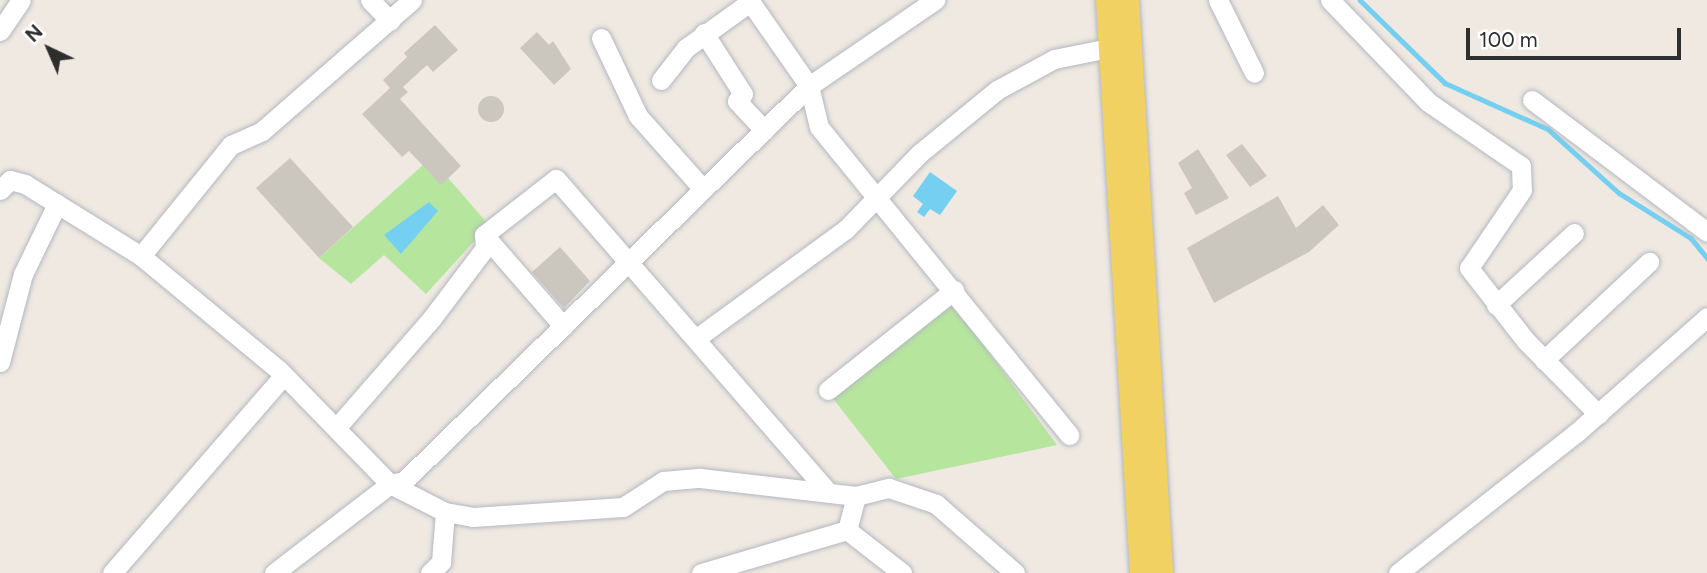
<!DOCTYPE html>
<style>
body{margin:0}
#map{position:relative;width:1707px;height:573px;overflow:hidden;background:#efe9e1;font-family:Figtree,sans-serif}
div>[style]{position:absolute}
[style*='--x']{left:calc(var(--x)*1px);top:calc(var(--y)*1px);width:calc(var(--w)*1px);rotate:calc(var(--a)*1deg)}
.green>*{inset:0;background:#b6e59e}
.water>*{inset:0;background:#75cff0}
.stream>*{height:4.5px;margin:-2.25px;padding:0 2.25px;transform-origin:2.25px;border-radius:2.25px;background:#75cff0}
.building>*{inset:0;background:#cbc7bf}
.round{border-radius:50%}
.roads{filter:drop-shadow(0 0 2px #b4b7c1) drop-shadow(0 0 2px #b4b7c1)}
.minor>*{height:19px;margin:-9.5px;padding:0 9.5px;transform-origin:9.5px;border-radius:9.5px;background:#fff}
.major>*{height:24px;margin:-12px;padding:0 12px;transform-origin:12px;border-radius:12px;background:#f2d163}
span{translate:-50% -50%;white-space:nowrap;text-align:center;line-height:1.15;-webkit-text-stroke:5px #fff;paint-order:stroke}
.north{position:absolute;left:14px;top:14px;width:70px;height:70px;-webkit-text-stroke:5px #fff;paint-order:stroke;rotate:316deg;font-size:19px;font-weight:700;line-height:28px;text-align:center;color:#2e2e2e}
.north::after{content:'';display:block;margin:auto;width:24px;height:32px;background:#2e2e2e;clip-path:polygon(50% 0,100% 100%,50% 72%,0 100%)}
.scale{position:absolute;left:1466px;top:28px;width:215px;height:32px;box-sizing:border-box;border:4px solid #2e2e2e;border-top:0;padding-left:9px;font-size:21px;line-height:24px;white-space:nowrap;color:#2e2e2e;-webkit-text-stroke:5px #fff;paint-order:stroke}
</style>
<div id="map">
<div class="green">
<i style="clip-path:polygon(423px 165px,448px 178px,489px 225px,426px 294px,384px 255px,351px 284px,319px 258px)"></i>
<i style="clip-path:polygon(951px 301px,1057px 445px,896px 479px,831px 396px)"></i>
</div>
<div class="water">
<i style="clip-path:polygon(930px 172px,957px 191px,940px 215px,930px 209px,924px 217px,917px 212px,923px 204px,913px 196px)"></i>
<i style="clip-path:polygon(429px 202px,438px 211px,401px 254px,384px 235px)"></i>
</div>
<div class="stream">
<i style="--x:1360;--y:0;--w:119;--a:44.3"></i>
<i style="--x:1445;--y:83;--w:113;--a:24.1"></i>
<i style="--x:1548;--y:129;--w:96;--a:42"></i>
<i style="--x:1619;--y:193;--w:85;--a:32"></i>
<i style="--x:1691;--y:238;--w:26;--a:51"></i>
</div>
<div class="building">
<i style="clip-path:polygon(435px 25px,458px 50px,433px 72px,427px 65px,403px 87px,408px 92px,400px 99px,461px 166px,441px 185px,409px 151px,402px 157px,362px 114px,390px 88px,383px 80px,407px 57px,404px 53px)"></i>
<i style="clip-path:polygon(537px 32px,549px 45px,553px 41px,571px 69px,554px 85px,520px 48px)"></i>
<i class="round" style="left:478px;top:96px;width:26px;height:26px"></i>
<i style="clip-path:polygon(1242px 144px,1267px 176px,1250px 187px,1226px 155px)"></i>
<i style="clip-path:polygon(1198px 149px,1229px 198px,1196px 215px,1184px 193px,1192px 188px,1178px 163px)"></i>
<i style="clip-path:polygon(290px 158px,353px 227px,319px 258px,256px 188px)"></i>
<i style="clip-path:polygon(1278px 196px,1296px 228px,1323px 205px,1339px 225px,1309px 252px,1214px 303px,1187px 248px)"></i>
<i style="clip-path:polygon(560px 247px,590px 281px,564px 308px,532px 272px)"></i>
</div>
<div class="roads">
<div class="minor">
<i style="--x:370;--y:0;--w:29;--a:46"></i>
<i style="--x:749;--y:0;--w:105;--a:55.1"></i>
<i style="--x:809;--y:86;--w:42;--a:76.3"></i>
<i style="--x:819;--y:127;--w:397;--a:50.9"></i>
<i style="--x:1218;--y:0;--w:81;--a:63.7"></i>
<i style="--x:1330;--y:0;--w:141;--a:46.1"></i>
<i style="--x:1428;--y:102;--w:113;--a:34.5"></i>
<i style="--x:1521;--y:166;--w:24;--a:88"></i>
<i style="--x:1522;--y:190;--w:94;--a:124.2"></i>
<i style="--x:1469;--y:268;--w:93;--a:52"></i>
<i style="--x:1526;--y:341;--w:103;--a:45.4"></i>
<i style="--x:0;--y:31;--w:37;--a:-56"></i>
<i style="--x:704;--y:33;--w:72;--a:57.4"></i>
<i style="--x:743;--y:94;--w:9;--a:131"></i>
<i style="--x:737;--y:101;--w:40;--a:47"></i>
<i style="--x:601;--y:38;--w:86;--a:64.6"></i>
<i style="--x:638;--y:116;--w:98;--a:48.3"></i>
<i style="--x:661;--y:80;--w:41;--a:-52"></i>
<i style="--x:686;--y:48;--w:79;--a:-35.7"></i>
<i style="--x:1532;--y:100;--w:219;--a:37"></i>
<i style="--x:0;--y:190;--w:14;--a:-45"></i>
<i style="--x:10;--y:180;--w:16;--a:15"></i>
<i style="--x:25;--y:184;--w:137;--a:31.8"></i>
<i style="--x:141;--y:256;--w:179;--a:39.6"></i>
<i style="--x:279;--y:370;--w:159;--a:45.8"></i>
<i style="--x:390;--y:484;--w:62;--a:27"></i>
<i style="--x:445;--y:512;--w:28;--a:10"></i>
<i style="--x:473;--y:517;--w:150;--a:-3.8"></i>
<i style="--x:623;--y:507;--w:48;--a:-33"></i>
<i style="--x:663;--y:481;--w:37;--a:-5"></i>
<i style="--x:700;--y:478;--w:157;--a:6.6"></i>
<i style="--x:856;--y:496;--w:34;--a:-14"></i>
<i style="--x:889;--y:488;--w:50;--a:18.8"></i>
<i style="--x:936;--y:504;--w:105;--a:41.1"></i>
<i style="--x:484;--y:235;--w:121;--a:49"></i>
<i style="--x:141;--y:256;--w:143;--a:-51"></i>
<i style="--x:231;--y:145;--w:34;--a:-24"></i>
<i style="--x:262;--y:131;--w:199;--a:-41.1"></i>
<i style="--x:1496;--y:305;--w:106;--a:-42.7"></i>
<i style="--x:698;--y:337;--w:182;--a:-36.1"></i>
<i style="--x:845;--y:230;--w:107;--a:-45.8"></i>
<i style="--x:920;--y:153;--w:99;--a:-39.3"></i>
<i style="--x:997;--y:90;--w:65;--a:-28.5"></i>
<i style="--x:1054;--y:59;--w:56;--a:-11.3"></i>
<i style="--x:1544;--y:360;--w:144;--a:-43"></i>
<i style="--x:0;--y:362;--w:91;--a:-75.4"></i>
<i style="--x:23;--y:274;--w:78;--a:-64.1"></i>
<i style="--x:828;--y:390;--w:161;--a:-38.4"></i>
<i style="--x:337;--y:427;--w:145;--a:-48.9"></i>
<i style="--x:432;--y:318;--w:88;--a:-52.9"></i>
<i style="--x:485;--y:248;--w:13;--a:-94"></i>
<i style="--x:484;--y:235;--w:91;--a:-37.9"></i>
<i style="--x:556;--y:179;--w:412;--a:49"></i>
<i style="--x:847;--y:530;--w:70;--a:38"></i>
<i style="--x:112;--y:573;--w:262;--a:-49"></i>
<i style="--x:274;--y:573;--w:146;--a:-37.5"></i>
<i style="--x:390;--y:484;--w:14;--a:-12"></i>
<i style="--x:404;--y:481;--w:566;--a:-44.28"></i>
<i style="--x:809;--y:86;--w:153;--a:-34.3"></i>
<i style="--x:430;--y:573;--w:16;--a:-45"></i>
<i style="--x:441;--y:562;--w:50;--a:-85.4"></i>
<i style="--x:701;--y:573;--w:152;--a:-16.4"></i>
<i style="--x:847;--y:530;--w:35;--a:-75"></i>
<i style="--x:1398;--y:573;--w:226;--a:-38.2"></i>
<i style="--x:1576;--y:433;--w:175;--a:-41.5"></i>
</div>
<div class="major">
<i style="--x:1108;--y:0;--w:574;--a:86.6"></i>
<i style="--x:1127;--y:0;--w:574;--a:86.6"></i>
</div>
</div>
<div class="north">N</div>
<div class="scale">100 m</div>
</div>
